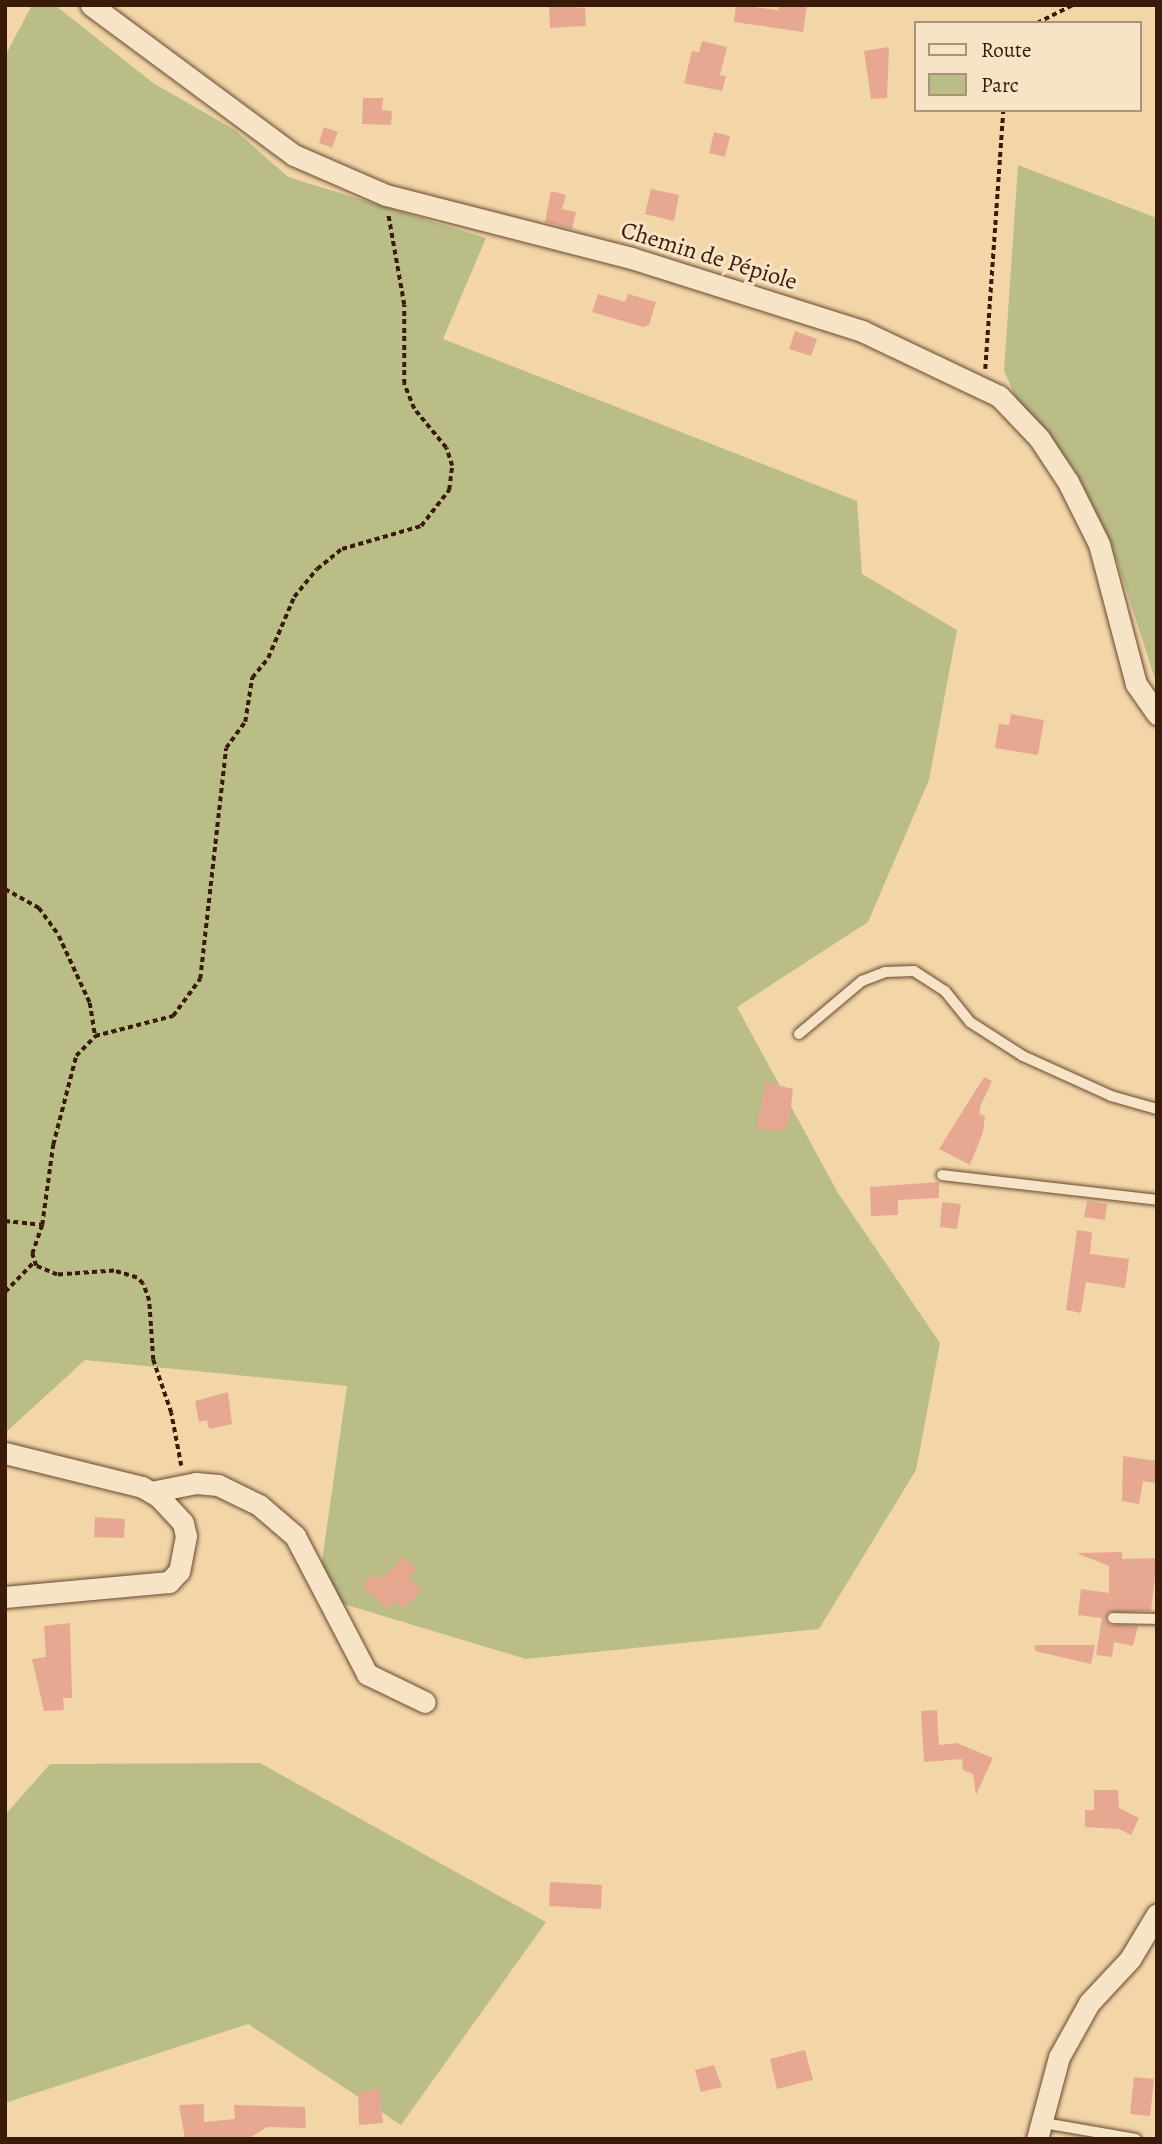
<!DOCTYPE html>
<meta charset="utf-8">
<style>
body{margin:0}
#map{position:relative;width:1162px;height:2144px;overflow:hidden;background:#f3d6a8;font-family:Alegreya,serif}
div>[style]{position:absolute}
[style*='--x']{left:calc(var(--x)*1px);top:calc(var(--y)*1px);width:calc(var(--w)*1px);rotate:calc(var(--a)*1deg)}
.green>*{inset:0;background:#bbbd87}
.building>*{inset:0;background:#e6a891}
.path>*{height:3.5px;margin-top:-1.75px;transform-origin:0;background:repeating-linear-gradient(90deg,#3a1a09 0 5px,transparent 0 8.5px)}
.roads{filter:drop-shadow(0 0 2px #684931) drop-shadow(0 0 2px #684931)}
.lane>*{height:10px;margin:-5px;padding:0 5px;transform-origin:5px;border-radius:5px;background:#f7e4c6}
.street>*{height:21px;margin:-10.5px;padding:0 10.5px;transform-origin:10.5px;border-radius:10.5px;background:#f7e4c6}
span{translate:-50% -50%;white-space:nowrap;text-align:center;line-height:1.15;-webkit-text-stroke:6px #f7e4c6;paint-order:stroke}
.street-label{font-size:24px;color:#3a1a09}
.frame{position:absolute;inset:0;border:7px solid #3a1a09;pointer-events:none}
.legend{position:absolute;left:914px;top:21px;width:228px;height:91px;box-sizing:border-box;background:#f7e4c6;border:2px solid #ab937a;margin:0;padding:9px 12px;list-style:none;font-size:21px;color:#3a1a09}
.legend li{display:flex;align-items:center;gap:14px;height:35px}
.legend b{width:35px;border:2px solid #ab937a}
</style>
<div id="map">
<div class="green">
<i style="clip-path:polygon(32px 5px,55px 5px,153px 83px,235px 130px,288px 177px,486px 238px,443px 339px,857px 501px,862px 574px,957px 630px,929px 780px,868px 922px,737px 1007px,838px 1193px,940px 1343px,916px 1470px,819px 1629px,526px 1659px,317px 1596px,347px 1386px,85px 1360px,5px 1433px,5px 56px)"></i>
<i style="clip-path:polygon(1018px 165px,1157px 218px,1157px 685px,1111px 543px,1075px 470px,1017px 400px,1004px 371px)"></i>
<i style="clip-path:polygon(260px 1763px,546px 1922px,401px 2125px,248px 2024px,5px 2103px,5px 1815px,50px 1764px)"></i>
</div>
<div class="building">
<i style="clip-path:polygon(549px 5px,585px 8px,586px 26px,550px 28px)"></i>
<i style="clip-path:polygon(736px 5px,778px 10px,779px 5px,807px 5px,803px 32px,734px 22px)"></i>
<i style="clip-path:polygon(702px 41px,727px 47px,720px 75px,726px 76px,722px 91px,684px 83px,692px 51px,699px 52px)"></i>
<i style="clip-path:polygon(889px 47px,887px 98px,871px 99px,864px 51px)"></i>
<i style="clip-path:polygon(363px 98px,383px 98px,382px 110px,392px 111px,391px 125px,362px 124px)"></i>
<i style="clip-path:polygon(324px 127px,338px 132px,332px 148px,319px 143px)"></i>
<i style="clip-path:polygon(714px 132px,730px 136px,725px 157px,709px 153px)"></i>
<i style="clip-path:polygon(651px 189px,679px 195px,674px 221px,645px 214px)"></i>
<i style="clip-path:polygon(551px 191px,566px 195px,562px 209px,576px 212px,572px 229px,545px 222px)"></i>
<i style="clip-path:polygon(598px 294px,625px 302px,628px 294px,656px 302px,649px 325px,643px 327px,592px 312px)"></i>
<i style="clip-path:polygon(795px 331px,817px 339px,811px 356px,789px 349px)"></i>
<i style="clip-path:polygon(1011px 714px,1044px 720px,1038px 755px,995px 748px,999px 724px,1009px 725px)"></i>
<i style="clip-path:polygon(984px 1077px,992px 1081px,980px 1107px,980px 1114px,985px 1116px,983px 1132px,970px 1165px,939px 1149px)"></i>
<i style="clip-path:polygon(766px 1082px,793px 1089px,789px 1123px,782px 1131px,756px 1129px)"></i>
<i style="clip-path:polygon(939px 1182px,939px 1198px,898px 1200px,898px 1215px,871px 1216px,870px 1187px)"></i>
<i style="clip-path:polygon(1087px 1201px,1107px 1204px,1105px 1220px,1084px 1217px)"></i>
<i style="clip-path:polygon(942px 1202px,961px 1204px,957px 1229px,940px 1227px)"></i>
<i style="clip-path:polygon(1077px 1230px,1092px 1232px,1090px 1254px,1129px 1259px,1125px 1288px,1086px 1282px,1081px 1313px,1066px 1310px)"></i>
<i style="clip-path:polygon(228px 1392px,232px 1424px,209px 1429px,207px 1420px,199px 1422px,195px 1401px)"></i>
<i style="clip-path:polygon(1123px 1456px,1157px 1461px,1157px 1479px,1155px 1483px,1143px 1481px,1139px 1504px,1122px 1501px)"></i>
<i style="clip-path:polygon(95px 1517px,125px 1519px,124px 1538px,94px 1537px)"></i>
<i style="clip-path:polygon(1122px 1552px,1122px 1559px,1157px 1558px,1151px 1611px,1109px 1612px,1105px 1619px,1110px 1625px,1138px 1626px,1133px 1646px,1114px 1642px,1112px 1657px,1096px 1655px,1102px 1618px,1078px 1615px,1081px 1589px,1109px 1593px,1109px 1566px,1076px 1553px)"></i>
<i style="clip-path:polygon(402px 1557px,416px 1569px,409px 1578px,422px 1589px,404px 1609px,395px 1601px,388px 1610px,362px 1586px,372px 1574px,379px 1579px,387px 1574px)"></i>
<i style="clip-path:polygon(70px 1623px,72px 1698px,63px 1698px,64px 1710px,44px 1711px,32px 1659px,46px 1657px,44px 1626px)"></i>
<i style="clip-path:polygon(1035px 1645px,1095px 1645px,1091px 1664px,1035px 1651px)"></i>
<i style="clip-path:polygon(937px 1710px,939px 1745px,957px 1743px,993px 1758px,976px 1795px,973px 1774px,963px 1770px,962px 1759px,924px 1762px,921px 1711px)"></i>
<i style="clip-path:polygon(1094px 1790px,1118px 1790px,1119px 1808px,1139px 1818px,1131px 1835px,1119px 1829px,1085px 1827px,1085px 1810px,1094px 1810px)"></i>
<i style="clip-path:polygon(550px 1882px,602px 1885px,601px 1909px,549px 1906px)"></i>
<i style="clip-path:polygon(805px 2050px,813px 2080px,777px 2089px,770px 2059px)"></i>
<i style="clip-path:polygon(714px 2065px,722px 2087px,701px 2092px,695px 2070px)"></i>
<i style="clip-path:polygon(1134px 2077px,1154px 2079px,1150px 2116px,1130px 2114px)"></i>
<i style="clip-path:polygon(379px 2089px,383px 2123px,359px 2125px,358px 2092px)"></i>
<i style="clip-path:polygon(204px 2104px,204px 2122px,235px 2119px,234px 2105px,305px 2107px,306px 2128px,267px 2127px,248px 2139px,185px 2139px,179px 2105px)"></i>
</div>
<div class="path">
<i style="--x:1037;--y:23;--w:40;--a:-26.6"></i>
<i style="--x:985;--y:369;--w:260;--a:-86"></i>
<i style="--x:5;--y:836;--w:31;--a:90"></i>
<i style="--x:5;--y:889;--w:39;--a:29"></i>
<i style="--x:39;--y:908;--w:34;--a:54"></i>
<i style="--x:59;--y:936;--w:74;--a:65.2"></i>
<i style="--x:90;--y:1003;--w:32;--a:81"></i>
<i style="--x:5;--y:1221;--w:36;--a:6"></i>
<i style="--x:5;--y:1292;--w:40;--a:-46"></i>
<i style="--x:181;--y:1466;--w:54;--a:-100.7"></i>
<i style="--x:171;--y:1413;--w:56;--a:-108.8"></i>
<i style="--x:153;--y:1360;--w:59;--a:-93.9"></i>
<i style="--x:149;--y:1301;--w:18;--a:-109"></i>
<i style="--x:143;--y:1284;--w:8;--a:-135"></i>
<i style="--x:137;--y:1278;--w:24;--a:-163"></i>
<i style="--x:114;--y:1271;--w:57;--a:176"></i>
<i style="--x:57;--y:1275;--w:23;--a:-157"></i>
<i style="--x:36;--y:1266;--w:13;--a:-108"></i>
<i style="--x:32;--y:1254;--w:31;--a:-71"></i>
<i style="--x:42;--y:1225;--w:81;--a:-82.2"></i>
<i style="--x:53;--y:1145;--w:92;--a:-75.5"></i>
<i style="--x:76;--y:1056;--w:28;--a:-46"></i>
<i style="--x:95;--y:1036;--w:81;--a:-14.4"></i>
<i style="--x:173;--y:1016;--w:46;--a:-53.9"></i>
<i style="--x:200;--y:979;--w:232;--a:-83.6"></i>
<i style="--x:226;--y:748;--w:32;--a:-54"></i>
<i style="--x:245;--y:722;--w:45;--a:-81"></i>
<i style="--x:252;--y:678;--w:26;--a:-51"></i>
<i style="--x:268;--y:658;--w:66;--a:-66.9"></i>
<i style="--x:294;--y:597;--w:36;--a:-51"></i>
<i style="--x:317;--y:569;--w:32;--a:-39"></i>
<i style="--x:342;--y:549;--w:82;--a:-16.2"></i>
<i style="--x:421;--y:526;--w:46;--a:-52.1"></i>
<i style="--x:449;--y:490;--w:24;--a:-83"></i>
<i style="--x:452;--y:466;--w:19;--a:-108"></i>
<i style="--x:446;--y:448;--w:50;--a:-129.4"></i>
<i style="--x:414;--y:409;--w:27;--a:-112"></i>
<i style="--x:404;--y:384;--w:79;--a:-90"></i>
<i style="--x:404;--y:305;--w:92;--a:-100"></i>
</div>
<div class="roads">
<div class="lane">
<i style="--x:799;--y:1034;--w:82;--a:-40.1"></i>
<i style="--x:862;--y:981;--w:25;--a:-21"></i>
<i style="--x:885;--y:972;--w:29;--a:-2"></i>
<i style="--x:914;--y:971;--w:37;--a:33"></i>
<i style="--x:945;--y:991;--w:40;--a:51"></i>
<i style="--x:970;--y:1022;--w:63;--a:32.7"></i>
<i style="--x:1023;--y:1056;--w:97;--a:24.4"></i>
<i style="--x:1111;--y:1096;--w:48;--a:15.8"></i>
<i style="--x:942;--y:1175;--w:216;--a:6.6"></i>
<i style="--x:1113;--y:1618;--w:44;--a:1.3"></i>
<i style="--x:1044;--y:2123;--w:93;--a:9.9"></i>
</div>
<div class="street">
<i style="--x:91;--y:5;--w:252;--a:36.5"></i>
<i style="--x:294;--y:155;--w:100;--a:23.5"></i>
<i style="--x:386;--y:195;--w:253;--a:14.4"></i>
<i style="--x:631;--y:258;--w:242;--a:17.5"></i>
<i style="--x:862;--y:331;--w:152;--a:25.4"></i>
<i style="--x:999;--y:396;--w:58;--a:46.4"></i>
<i style="--x:1039;--y:438;--w:53;--a:56.6"></i>
<i style="--x:1068;--y:482;--w:69;--a:63.4"></i>
<i style="--x:1099;--y:544;--w:145;--a:75.2"></i>
<i style="--x:1136;--y:684;--w:37;--a:55"></i>
<i style="--x:5;--y:1453;--w:141;--a:13.9"></i>
<i style="--x:142;--y:1487;--w:20;--a:30"></i>
<i style="--x:159;--y:1497;--w:35;--a:47"></i>
<i style="--x:183;--y:1523;--w:13;--a:77"></i>
<i style="--x:186;--y:1536;--w:36;--a:101"></i>
<i style="--x:179;--y:1571;--w:15;--a:132"></i>
<i style="--x:169;--y:1582;--w:165;--a:174.8"></i>
<i style="--x:151;--y:1492;--w:46;--a:-11.3"></i>
<i style="--x:196;--y:1483;--w:22;--a:5"></i>
<i style="--x:218;--y:1485;--w:46;--a:26"></i>
<i style="--x:259;--y:1505;--w:48;--a:40.7"></i>
<i style="--x:295;--y:1536;--w:156;--a:62.4"></i>
<i style="--x:367;--y:1674;--w:64;--a:25.8"></i>
<i style="--x:1037;--y:2139;--w:85;--a:-75"></i>
<i style="--x:1059;--y:2057;--w:62;--a:-60.9"></i>
<i style="--x:1089;--y:2003;--w:60;--a:-47"></i>
<i style="--x:1130;--y:1959;--w:52;--a:-59"></i>
</div>
</div>
<div class="street-label">
<span style="left:709px;top:256px;rotate:17deg">Chemin de Pépiole</span>
</div>
<div class="frame"></div>
<ul class="legend">
<li><b style="height:9px;background:#f7e4c6"></b>Route</li>
<li><b style="height:19px;background:#bbbd87"></b>Parc</li>
</ul>
</div>
